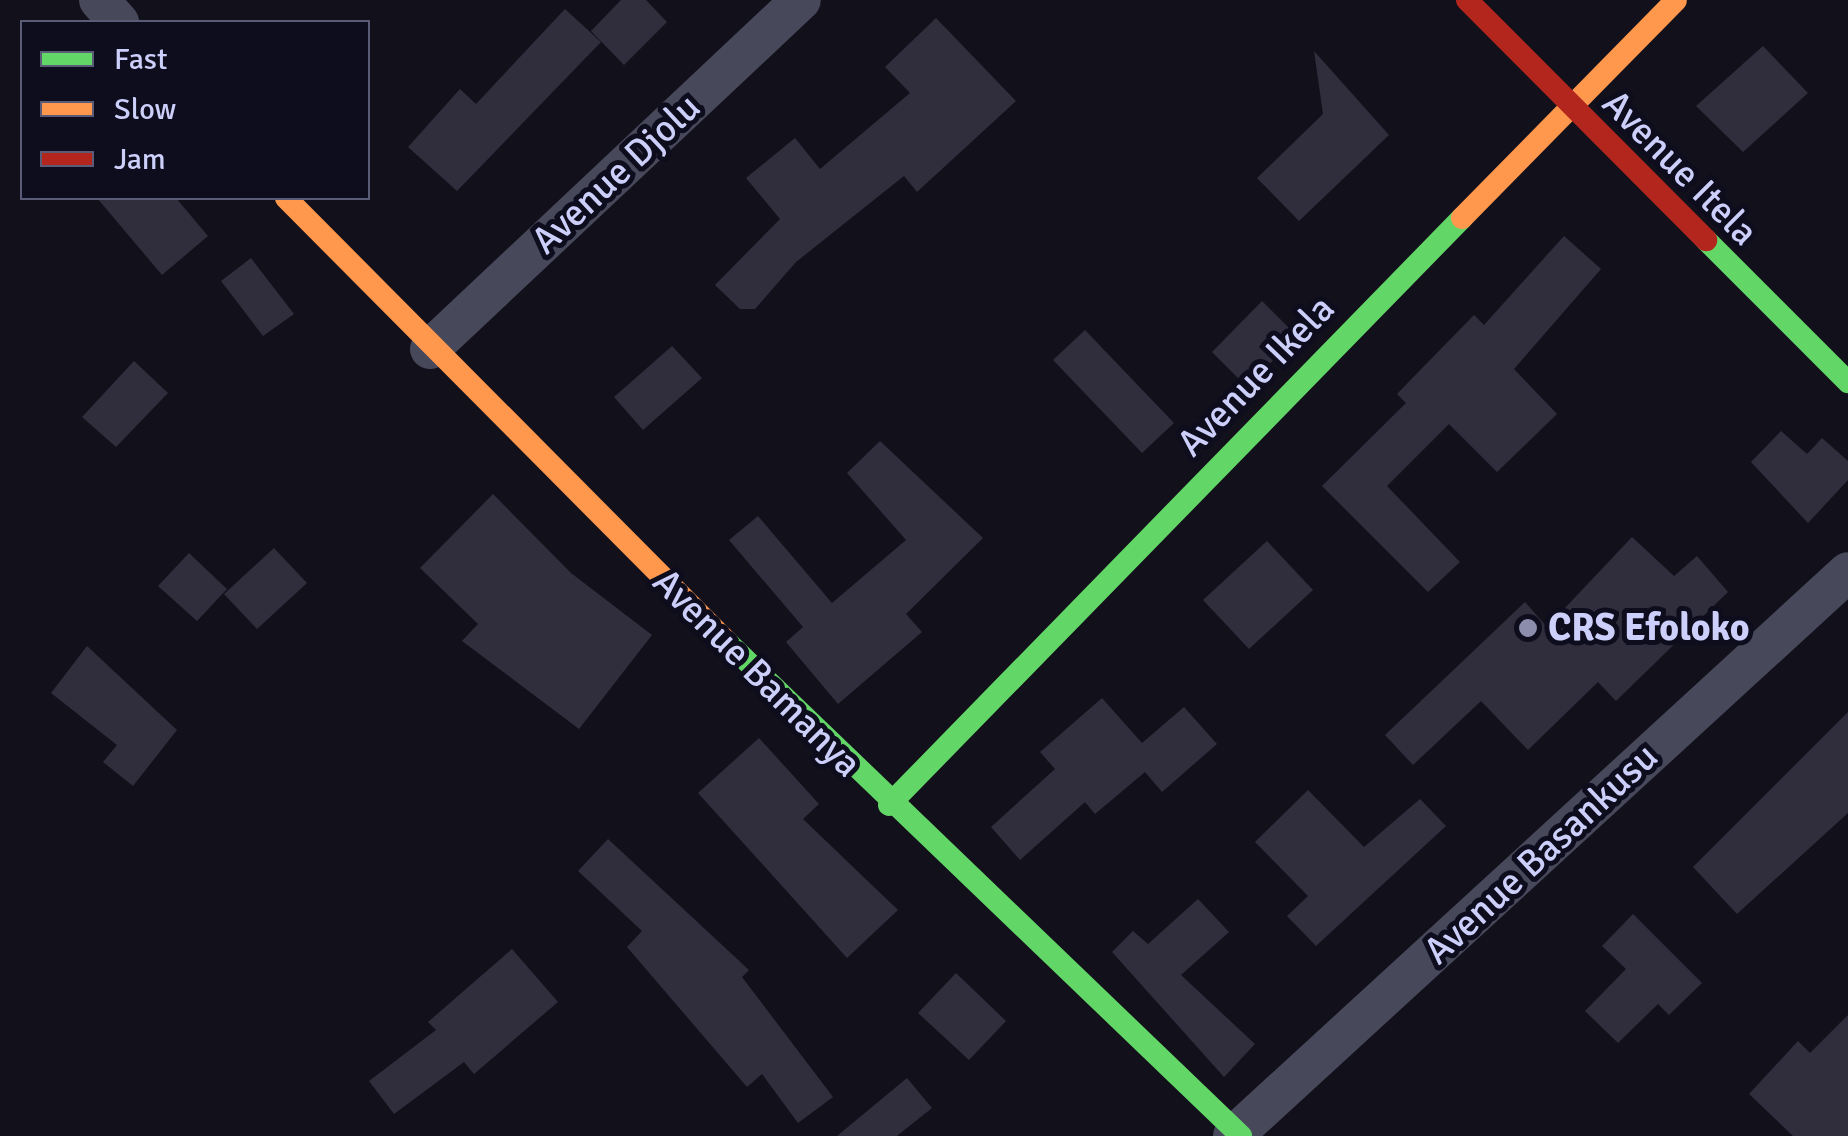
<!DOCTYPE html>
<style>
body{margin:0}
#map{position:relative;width:1848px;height:1136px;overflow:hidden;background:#12101a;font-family:Signika,sans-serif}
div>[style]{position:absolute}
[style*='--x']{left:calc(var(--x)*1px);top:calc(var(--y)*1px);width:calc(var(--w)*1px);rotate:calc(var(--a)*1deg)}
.building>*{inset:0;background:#302e3c}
.street>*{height:40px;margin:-20px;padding:0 20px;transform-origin:20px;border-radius:20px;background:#47485a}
.fast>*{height:22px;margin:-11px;padding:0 11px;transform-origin:11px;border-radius:11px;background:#63d668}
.slow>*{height:22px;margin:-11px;padding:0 11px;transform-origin:11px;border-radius:11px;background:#ff974d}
.jam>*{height:22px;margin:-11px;padding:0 11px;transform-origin:11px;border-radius:11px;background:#b3261e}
.dots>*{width:28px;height:28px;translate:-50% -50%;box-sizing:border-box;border:5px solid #0e0d1d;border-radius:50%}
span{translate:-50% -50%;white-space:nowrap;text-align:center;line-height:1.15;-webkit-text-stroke:10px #0e0d1d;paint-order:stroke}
.street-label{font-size:38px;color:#cdcffb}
.poi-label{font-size:38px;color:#cdcffb;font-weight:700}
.left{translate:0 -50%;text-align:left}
.legend{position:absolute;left:20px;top:20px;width:350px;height:180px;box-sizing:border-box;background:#0e0d1d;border:2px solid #5a5b76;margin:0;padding:12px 18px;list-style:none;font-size:30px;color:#cdcffb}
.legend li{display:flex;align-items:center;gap:20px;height:50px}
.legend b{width:50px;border:2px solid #5a5b76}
</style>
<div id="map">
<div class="building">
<i style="clip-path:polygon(621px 0,646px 0,667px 22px,624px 65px,591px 31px)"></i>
<i style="clip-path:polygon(565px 9px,601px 42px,457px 191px,408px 147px,460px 89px,476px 104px)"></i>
<i style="clip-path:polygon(936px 18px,1016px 101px,917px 192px,904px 176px,796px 262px,755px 309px,740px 309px,715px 285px,780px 219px,746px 178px,795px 138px,820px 169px,910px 93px,885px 67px)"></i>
<i style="clip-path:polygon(1763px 46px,1808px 93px,1743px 152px,1696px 106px)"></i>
<i style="clip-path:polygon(1314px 51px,1389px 135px,1299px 221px,1257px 178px,1323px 114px)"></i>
<i style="clip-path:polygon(97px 198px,176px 198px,208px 236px,162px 275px)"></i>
<i style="clip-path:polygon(1564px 236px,1601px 269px,1514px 369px,1557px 414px,1497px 472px,1449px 424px,1387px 486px,1460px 562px,1428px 592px,1322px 486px,1406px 403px,1397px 394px,1430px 360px,1474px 315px,1484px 325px)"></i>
<i style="clip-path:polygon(251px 258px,294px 314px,263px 336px,221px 281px)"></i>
<i style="clip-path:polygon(1262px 301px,1297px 336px,1247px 387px,1212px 352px)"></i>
<i style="clip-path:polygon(1085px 330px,1174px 423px,1142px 453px,1053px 360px)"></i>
<i style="clip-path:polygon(672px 346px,702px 378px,643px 430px,614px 397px)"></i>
<i style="clip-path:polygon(134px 361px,168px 393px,116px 447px,82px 417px)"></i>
<i style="clip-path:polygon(1781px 431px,1807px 454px,1822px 438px,1848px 461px,1848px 480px,1808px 523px,1751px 462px)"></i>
<i style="clip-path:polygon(880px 441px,983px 538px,906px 614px,922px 632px,838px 704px,786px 642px,803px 627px,729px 540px,758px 516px,832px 603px,906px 540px,847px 473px)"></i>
<i style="clip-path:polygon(493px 494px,571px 573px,652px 635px,579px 729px,462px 641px,478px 624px,420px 568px)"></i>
<i style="clip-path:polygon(1632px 537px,1674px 576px,1697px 556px,1728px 592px,1616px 701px,1598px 682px,1528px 750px,1481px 701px,1413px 765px,1385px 735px,1525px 602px,1547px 627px)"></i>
<i style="clip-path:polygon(1267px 541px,1313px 590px,1249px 649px,1203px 600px)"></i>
<i style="clip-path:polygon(274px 548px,307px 583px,257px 629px,224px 594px)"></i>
<i style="clip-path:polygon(189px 553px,227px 589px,197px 621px,158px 586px)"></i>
<i style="clip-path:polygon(87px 646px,177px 730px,133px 786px,103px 762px,117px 745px,51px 693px)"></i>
<i style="clip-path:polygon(1102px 698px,1142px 743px,1184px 707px,1217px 744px,1162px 792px,1145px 772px,1095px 814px,1085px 802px,1020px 860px,991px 827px,1055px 769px,1040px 752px)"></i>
<i style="clip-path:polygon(1848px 712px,1848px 813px,1737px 914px,1693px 867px)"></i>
<i style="clip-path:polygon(759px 738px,819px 804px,803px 819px,898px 910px,847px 958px,698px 793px)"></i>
<i style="clip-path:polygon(1308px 790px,1364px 847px,1420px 799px,1446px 826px,1316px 946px,1287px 916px,1308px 896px,1255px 842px)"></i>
<i style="clip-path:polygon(608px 839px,749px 970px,742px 977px,833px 1097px,798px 1123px,762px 1074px,747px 1087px,627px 947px,642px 931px,578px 871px)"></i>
<i style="clip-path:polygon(1198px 899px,1229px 932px,1181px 975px,1255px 1044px,1224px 1077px,1112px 952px,1133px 931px,1148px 944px)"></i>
<i style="clip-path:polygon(1633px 914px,1702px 983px,1669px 1015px,1658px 1004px,1618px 1043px,1585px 1011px,1626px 969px,1602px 946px)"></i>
<i style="clip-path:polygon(512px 949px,558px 1002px,474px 1074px,464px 1062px,394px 1114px,369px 1081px,436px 1030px,428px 1022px)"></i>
<i style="clip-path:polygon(956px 973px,1006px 1021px,969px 1060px,918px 1013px)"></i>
<i style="clip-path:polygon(1848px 1015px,1848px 1136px,1793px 1136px,1749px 1094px,1798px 1041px,1810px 1053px)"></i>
<i style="clip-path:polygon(907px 1078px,932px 1108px,897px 1136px,837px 1136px)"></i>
</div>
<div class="street">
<i style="--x:99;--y:0;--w:30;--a:48"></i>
<i style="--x:430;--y:349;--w:509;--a:-43.25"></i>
<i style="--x:1233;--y:1136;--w:834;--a:-42.52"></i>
</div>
<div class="fast">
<i style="--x:1706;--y:240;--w:201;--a:45"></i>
<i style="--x:727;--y:642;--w:713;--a:43.86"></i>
<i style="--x:889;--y:805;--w:820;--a:-45.69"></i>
</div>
<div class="slow">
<i style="--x:286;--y:198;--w:626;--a:45.19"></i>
<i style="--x:1462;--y:218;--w:305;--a:-45.5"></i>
</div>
<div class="jam">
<i style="--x:1467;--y:0;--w:339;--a:45.1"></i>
</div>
<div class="dots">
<i style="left:1528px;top:628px;background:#8c8cac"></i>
</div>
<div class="street-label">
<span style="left:1680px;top:168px;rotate:45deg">Avenue Itela</span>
<span style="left:616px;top:174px;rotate:-43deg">Avenue Djolu</span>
<span style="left:1256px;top:376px;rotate:-46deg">Avenue Ikela</span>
<span style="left:757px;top:673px;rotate:45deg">Avenue Bamanya</span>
<span style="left:1541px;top:854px;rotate:-43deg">Avenue Basankusu</span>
</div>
<div class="poi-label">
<span class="left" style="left:1548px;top:628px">CRS Efoloko</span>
</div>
<ul class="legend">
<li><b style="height:12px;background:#63d668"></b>Fast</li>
<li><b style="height:12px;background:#ff974d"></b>Slow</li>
<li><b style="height:12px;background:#b3261e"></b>Jam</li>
</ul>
</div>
